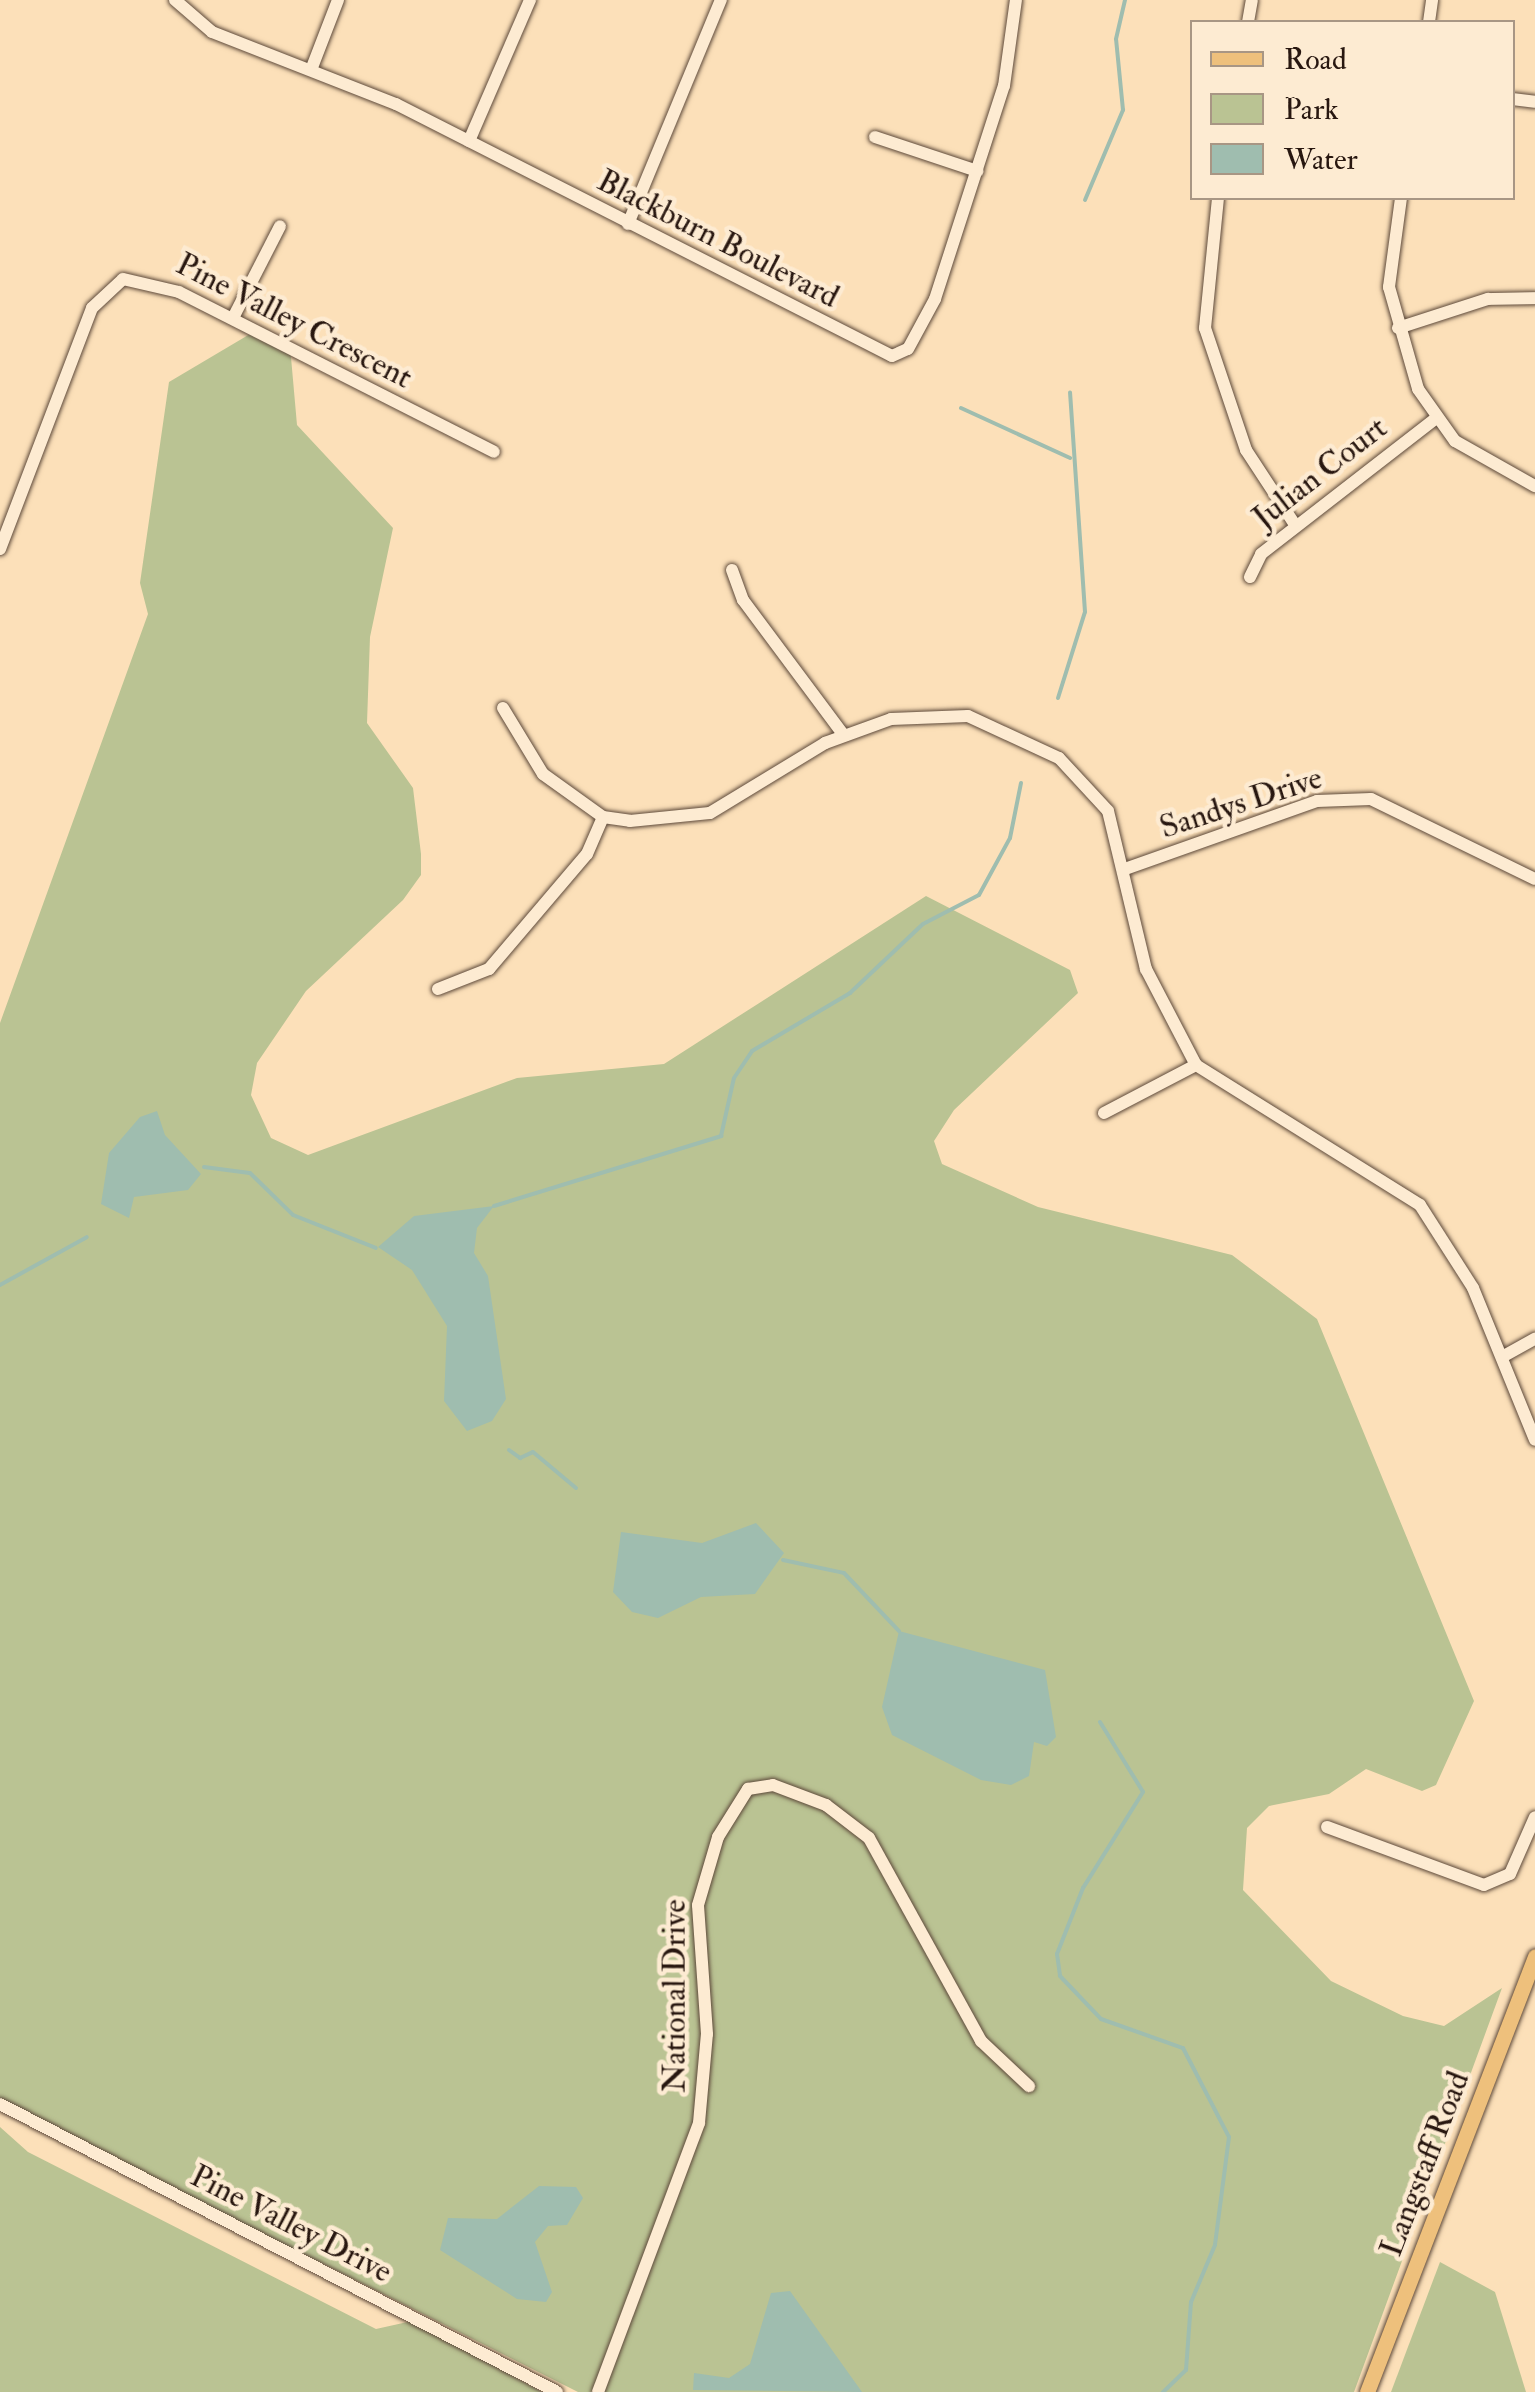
<!DOCTYPE html>
<style>
body{margin:0}
#map{position:relative;width:1535px;height:2392px;overflow:hidden;background:#fce0b9;font-family:"IM FELL Double Pica",serif}
div>[style]{position:absolute}
[style*='--x']{left:calc(var(--x)*1px);top:calc(var(--y)*1px);width:calc(var(--w)*1px);rotate:calc(var(--a)*1deg)}
.green>*{inset:0;background:#bac393}
.water>*{inset:0;background:#9fbdaf}
.stream>*{height:4px;margin:-2px;padding:0 2px;transform-origin:2px;border-radius:2px;background:#9fbdaf}
.roads{filter:drop-shadow(0 0 2px #5d493a) drop-shadow(0 0 2px #5d493a)}
.minor>*{height:12px;margin:-6px;padding:0 6px;transform-origin:6px;border-radius:6px;background:#fdebd2}
.major>*{height:15px;margin:-7.5px;padding:0 7.5px;transform-origin:7.5px;border-radius:7.5px;background:#eec07c}
span{translate:-50% -50%;white-space:nowrap;text-align:center;line-height:1.15;-webkit-text-stroke:9px #fdebd2;paint-order:stroke}
.street-label{font-size:32px;color:#281710}
.legend{position:absolute;left:1190px;top:20px;width:325px;height:180px;box-sizing:border-box;background:#fdebd2;border:2px solid #a89684;margin:0;padding:12px 18px;list-style:none;font-size:30px;color:#281710}
.legend li{display:flex;align-items:center;gap:20px;height:50px}
.legend b{width:50px;border:2px solid #a89684}
</style>
<div id="map">
<div class="green">
<i style="clip-path:polygon(250px 334px,290px 346px,297px 425px,393px 528px,370px 637px,367px 723px,413px 788px,421px 854px,421px 875px,403px 900px,306px 991px,257px 1063px,251px 1095px,271px 1138px,308px 1155px,517px 1078px,664px 1064px,926px 896px,1070px 970px,1078px 993px,954px 1110px,934px 1141px,942px 1164px,1038px 1207px,1232px 1255px,1317px 1319px,1474px 1701px,1436px 1785px,1422px 1791px,1366px 1769px,1329px 1794px,1269px 1806px,1247px 1828px,1243px 1890px,1331px 1981px,1403px 2016px,1444px 2026px,1502px 1988px,1354px 2392px,578px 2392px,0 2101px,0 1023px,148px 614px,140px 583px,169px 382px)"></i>
<i style="clip-path:polygon(0 2127px,28px 2152px,376px 2329px,412px 2321px,542px 2392px,0 2392px)"></i>
<i style="clip-path:polygon(1440px 2262px,1495px 2292px,1526px 2392px,1391px 2392px)"></i>
</div>
<div class="water">
<i style="clip-path:polygon(157px 1111px,165px 1135px,201px 1174px,188px 1190px,134px 1197px,129px 1218px,101px 1204px,109px 1153px,140px 1117px)"></i>
<i style="clip-path:polygon(494px 1206px,477px 1228px,474px 1253px,488px 1276px,506px 1399px,492px 1421px,467px 1431px,444px 1401px,447px 1326px,412px 1270px,378px 1247px,414px 1216px)"></i>
<i style="clip-path:polygon(756px 1523px,784px 1553px,755px 1594px,701px 1597px,658px 1618px,632px 1612px,613px 1592px,621px 1532px,702px 1543px)"></i>
<i style="clip-path:polygon(899px 1631px,1045px 1670px,1056px 1737px,1047px 1746px,1034px 1742px,1029px 1776px,1011px 1785px,981px 1780px,892px 1735px,882px 1707px)"></i>
<i style="clip-path:polygon(539px 2186px,576px 2187px,583px 2198px,567px 2225px,548px 2226px,535px 2242px,552px 2292px,546px 2302px,517px 2299px,440px 2250px,448px 2218px,497px 2219px)"></i>
<i style="clip-path:polygon(790px 2291px,862px 2392px,693px 2390px,694px 2373px,729px 2378px,750px 2364px,771px 2293px)"></i>
</div>
<div class="stream">
<i style="--x:1085;--y:200;--w:98;--a:-67.1"></i>
<i style="--x:1123;--y:110;--w:71;--a:-95.6"></i>
<i style="--x:1116;--y:39;--w:40;--a:-77"></i>
<i style="--x:961;--y:408;--w:120;--a:24.6"></i>
<i style="--x:1058;--y:698;--w:90;--a:-72.6"></i>
<i style="--x:1085;--y:612;--w:220;--a:-93.9"></i>
<i style="--x:204;--y:1167;--w:46;--a:7.4"></i>
<i style="--x:250;--y:1173;--w:60;--a:44.3"></i>
<i style="--x:293;--y:1215;--w:89;--a:21.7"></i>
<i style="--x:494;--y:1206;--w:238;--a:-17.1"></i>
<i style="--x:721;--y:1136;--w:59;--a:-77.4"></i>
<i style="--x:734;--y:1078;--w:32;--a:-56"></i>
<i style="--x:752;--y:1051;--w:114;--a:-30.6"></i>
<i style="--x:850;--y:993;--w:100;--a:-43.4"></i>
<i style="--x:923;--y:924;--w:63;--a:-27.4"></i>
<i style="--x:979;--y:895;--w:65;--a:-61.5"></i>
<i style="--x:1010;--y:838;--w:56;--a:-78.7"></i>
<i style="--x:0;--y:1285;--w:99;--a:-28.9"></i>
<i style="--x:509;--y:1450;--w:14;--a:36"></i>
<i style="--x:520;--y:1458;--w:14;--a:-25"></i>
<i style="--x:533;--y:1452;--w:56;--a:39.9"></i>
<i style="--x:783;--y:1560;--w:62;--a:12"></i>
<i style="--x:844;--y:1573;--w:80;--a:46.5"></i>
<i style="--x:1100;--y:1722;--w:82;--a:58.4"></i>
<i style="--x:1143;--y:1792;--w:113;--a:122"></i>
<i style="--x:1083;--y:1888;--w:71;--a:111.5"></i>
<i style="--x:1057;--y:1954;--w:22;--a:82"></i>
<i style="--x:1060;--y:1976;--w:59;--a:46.4"></i>
<i style="--x:1101;--y:2019;--w:87;--a:19.5"></i>
<i style="--x:1183;--y:2048;--w:100;--a:62.7"></i>
<i style="--x:1229;--y:2137;--w:109;--a:97.4"></i>
<i style="--x:1215;--y:2245;--w:62;--a:112.8"></i>
<i style="--x:1191;--y:2302;--w:68;--a:94.2"></i>
<i style="--x:1186;--y:2370;--w:32;--a:136"></i>
</div>
<div class="roads">
<div class="minor">
<i style="--x:175;--y:0;--w:49;--a:40.9"></i>
<i style="--x:212;--y:32;--w:198;--a:21.4"></i>
<i style="--x:396;--y:104;--w:556;--a:26.93"></i>
<i style="--x:892;--y:356;--w:17;--a:-24"></i>
<i style="--x:908;--y:349;--w:57;--a:-61.6"></i>
<i style="--x:935;--y:299;--w:224;--a:-72.1"></i>
<i style="--x:1004;--y:86;--w:87;--a:-82.1"></i>
<i style="--x:1248;--y:22;--w:22;--a:-80"></i>
<i style="--x:1429;--y:22;--w:22;--a:-82"></i>
<i style="--x:311;--y:70;--w:75;--a:-68.9"></i>
<i style="--x:1512;--y:99;--w:23;--a:7"></i>
<i style="--x:875;--y:137;--w:108;--a:18.4"></i>
<i style="--x:469;--y:141;--w:154;--a:-66.6"></i>
<i style="--x:1218;--y:198;--w:131;--a:95.7"></i>
<i style="--x:1205;--y:328;--w:129;--a:71.4"></i>
<i style="--x:1246;--y:450;--w:90;--a:56.8"></i>
<i style="--x:1401;--y:198;--w:90;--a:97.7"></i>
<i style="--x:1389;--y:287;--w:106;--a:74.1"></i>
<i style="--x:1418;--y:389;--w:64;--a:54.6"></i>
<i style="--x:1455;--y:441;--w:92;--a:29.4"></i>
<i style="--x:628;--y:224;--w:243;--a:-67.5"></i>
<i style="--x:233;--y:318;--w:103;--a:-62.9"></i>
<i style="--x:1398;--y:328;--w:95;--a:-17.9"></i>
<i style="--x:1488;--y:299;--w:47;--a:-1.2"></i>
<i style="--x:0;--y:549;--w:258;--a:-69.1"></i>
<i style="--x:92;--y:308;--w:42;--a:-43.1"></i>
<i style="--x:123;--y:279;--w:57;--a:13.1"></i>
<i style="--x:179;--y:292;--w:353;--a:26.9"></i>
<i style="--x:732;--y:570;--w:32;--a:70"></i>
<i style="--x:743;--y:600;--w:167;--a:53.3"></i>
<i style="--x:1250;--y:577;--w:25;--a:-64"></i>
<i style="--x:1261;--y:554;--w:219;--a:-37.8"></i>
<i style="--x:503;--y:708;--w:77;--a:58.8"></i>
<i style="--x:543;--y:774;--w:74;--a:35.6"></i>
<i style="--x:603;--y:817;--w:27;--a:8"></i>
<i style="--x:630;--y:821;--w:80;--a:-5.7"></i>
<i style="--x:710;--y:813;--w:135;--a:-31.3"></i>
<i style="--x:825;--y:743;--w:70;--a:-20"></i>
<i style="--x:891;--y:719;--w:77;--a:-2.2"></i>
<i style="--x:968;--y:716;--w:100;--a:24.8"></i>
<i style="--x:1059;--y:758;--w:72;--a:47.2"></i>
<i style="--x:1108;--y:811;--w:163;--a:76.5"></i>
<i style="--x:1146;--y:969;--w:108;--a:62.5"></i>
<i style="--x:1196;--y:1065;--w:264;--a:32"></i>
<i style="--x:1420;--y:1205;--w:98;--a:57.4"></i>
<i style="--x:1473;--y:1288;--w:164;--a:67.8"></i>
<i style="--x:1125;--y:869;--w:204;--a:-19.5"></i>
<i style="--x:1317;--y:801;--w:54;--a:-2.1"></i>
<i style="--x:1371;--y:799;--w:182;--a:26"></i>
<i style="--x:438;--y:989;--w:55;--a:-21.4"></i>
<i style="--x:489;--y:969;--w:151;--a:-49.6"></i>
<i style="--x:587;--y:854;--w:40;--a:-66.6"></i>
<i style="--x:1104;--y:1113;--w:104;--a:-27.6"></i>
<i style="--x:1502;--y:1357;--w:38;--a:-29"></i>
<i style="--x:1327;--y:1827;--w:167;--a:20.3"></i>
<i style="--x:1484;--y:1885;--w:28;--a:-23"></i>
<i style="--x:1510;--y:1874;--w:62;--a:-66.3"></i>
<i style="--x:0;--y:2104;--w:627;--a:27.34"></i>
<i style="--x:598;--y:2392;--w:287;--a:-69.4"></i>
<i style="--x:699;--y:2123;--w:89;--a:-84.9"></i>
<i style="--x:707;--y:2034;--w:129;--a:-94"></i>
<i style="--x:698;--y:1905;--w:71;--a:-73.6"></i>
<i style="--x:718;--y:1837;--w:57;--a:-58"></i>
<i style="--x:748;--y:1789;--w:25;--a:-9"></i>
<i style="--x:773;--y:1785;--w:57;--a:20.7"></i>
<i style="--x:826;--y:1805;--w:54;--a:37.5"></i>
<i style="--x:869;--y:1838;--w:232;--a:61.1"></i>
<i style="--x:981;--y:2041;--w:66;--a:43.2"></i>
</div>
<div class="major">
<i style="--x:1367;--y:2392;--w:467;--a:-68.9"></i>
</div>
</div>
<div class="street-label">
<span style="left:718px;top:239px;rotate:27deg">Blackburn Boulevard</span>
<span style="left:294px;top:321px;rotate:27deg">Pine Valley Crescent</span>
<span style="left:1320px;top:473px;rotate:-38deg">Julian Court</span>
<span style="left:1241px;top:803px;rotate:-18deg">Sandys Drive</span>
<span style="left:675px;top:1996px;rotate:-90deg">National Drive</span>
<span style="left:1425px;top:2164px;rotate:-69deg">Langstaff Road</span>
<span style="left:291px;top:2224px;rotate:27deg">Pine Valley Drive</span>
</div>
<ul class="legend">
<li><b style="height:12px;background:#eec07c"></b>Road</li>
<li><b style="height:28px;background:#bac393"></b>Park</li>
<li><b style="height:28px;background:#9fbdaf"></b>Water</li>
</ul>
</div>
